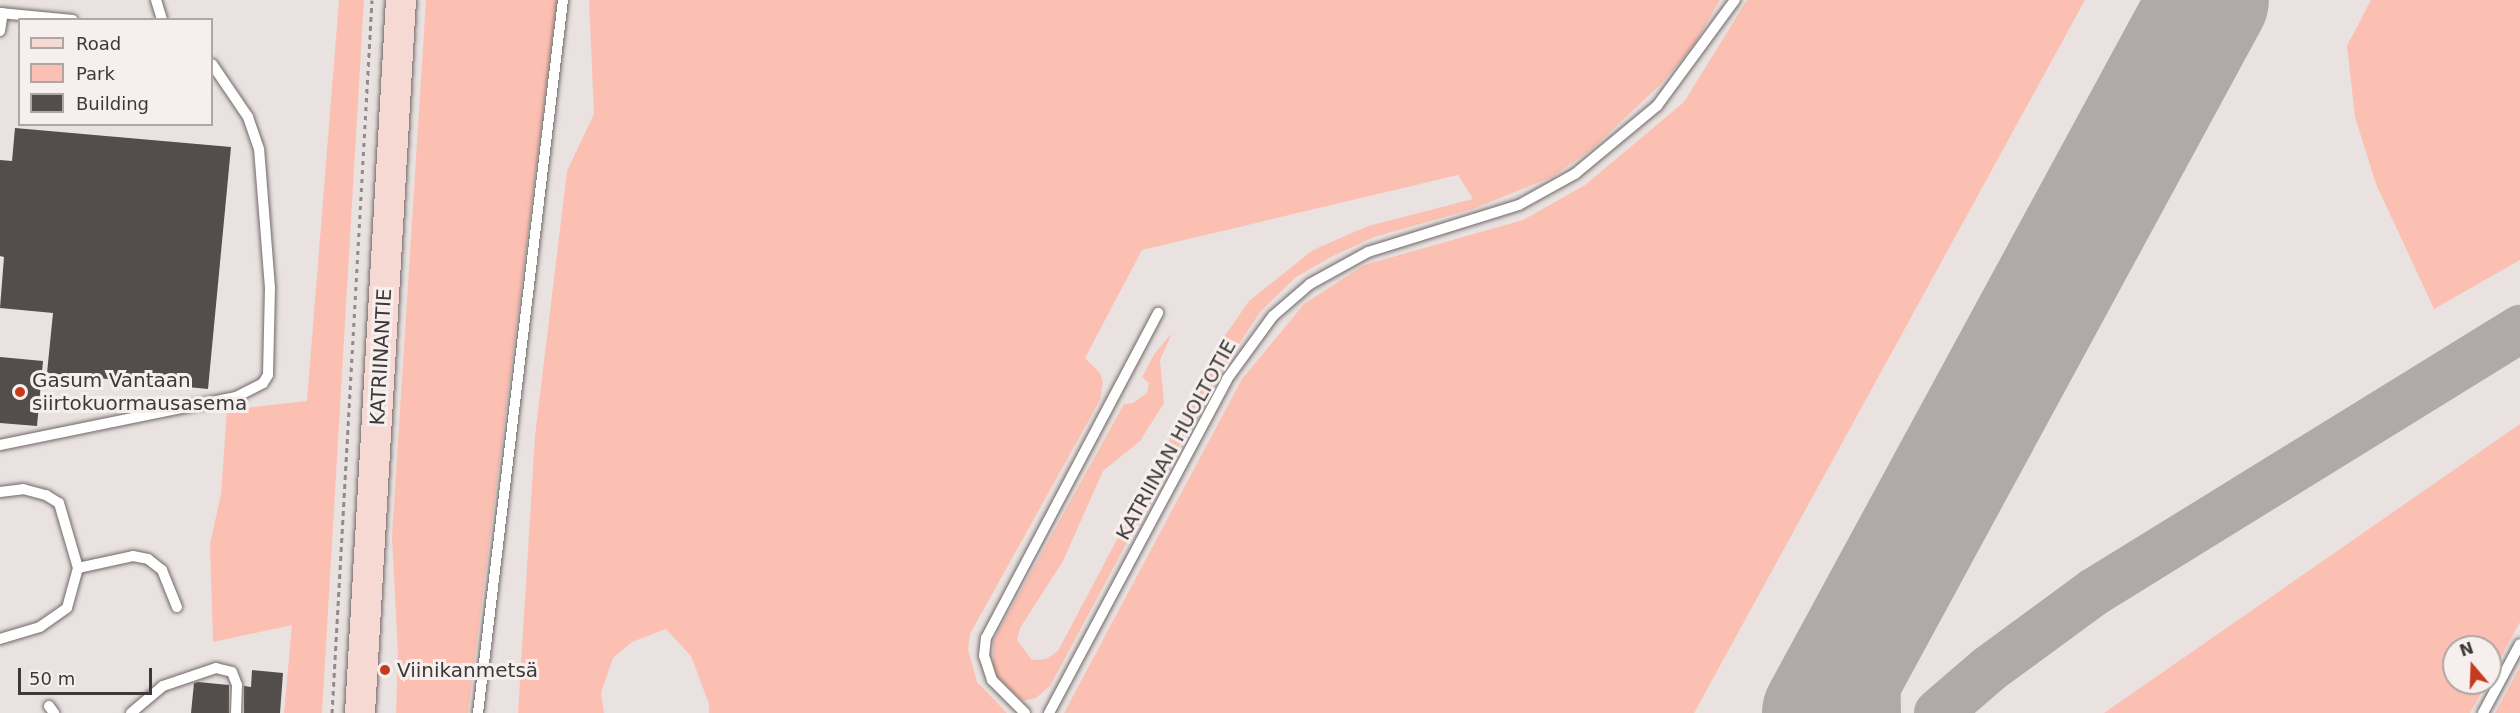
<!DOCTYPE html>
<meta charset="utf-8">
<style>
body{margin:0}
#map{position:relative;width:2520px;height:713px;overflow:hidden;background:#e9e2e0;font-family:"DejaVu Sans",sans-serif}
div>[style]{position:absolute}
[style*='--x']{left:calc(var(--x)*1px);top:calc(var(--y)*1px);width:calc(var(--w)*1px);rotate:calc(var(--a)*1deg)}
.green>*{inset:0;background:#fcc0b2}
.taxiway>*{height:48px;margin:-24px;padding:0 24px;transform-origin:24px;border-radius:24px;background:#afaaa8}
.runway>*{height:120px;margin:-60px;padding:0 60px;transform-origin:60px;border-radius:60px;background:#afaaa8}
.building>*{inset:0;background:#534d4b}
.path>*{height:3px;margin-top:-1.5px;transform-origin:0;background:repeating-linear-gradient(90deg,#908b8a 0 4.5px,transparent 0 9px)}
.roads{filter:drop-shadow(0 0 2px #706968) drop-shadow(0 0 2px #706968)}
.lane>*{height:10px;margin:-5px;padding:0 5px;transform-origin:5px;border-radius:5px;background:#fff}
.secondary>*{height:30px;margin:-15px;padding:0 15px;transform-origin:15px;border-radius:15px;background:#f6d9d3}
.dots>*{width:16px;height:16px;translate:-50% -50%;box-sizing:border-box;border:3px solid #f7efed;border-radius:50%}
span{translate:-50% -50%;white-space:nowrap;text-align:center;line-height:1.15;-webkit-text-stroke:6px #f7efed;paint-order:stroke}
.street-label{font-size:20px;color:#3c3939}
.poi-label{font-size:20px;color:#3c3939}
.left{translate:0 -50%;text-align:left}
.legend{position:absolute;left:18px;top:18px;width:195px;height:108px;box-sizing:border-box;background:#f7efed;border:2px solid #aca6a5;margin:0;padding:8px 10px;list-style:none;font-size:18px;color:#3c3939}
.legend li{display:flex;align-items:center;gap:12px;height:30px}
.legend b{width:30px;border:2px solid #aca6a5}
.north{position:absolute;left:2442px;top:635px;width:60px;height:60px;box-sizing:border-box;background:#f7efed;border:2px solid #aca6a5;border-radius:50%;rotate:341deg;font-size:16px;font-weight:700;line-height:24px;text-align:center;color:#3c3939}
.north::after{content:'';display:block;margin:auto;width:21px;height:27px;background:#c63b20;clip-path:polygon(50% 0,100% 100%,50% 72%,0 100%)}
.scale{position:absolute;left:18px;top:668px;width:134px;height:27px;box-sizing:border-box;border:3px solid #3c3939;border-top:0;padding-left:8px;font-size:18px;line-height:21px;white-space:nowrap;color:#3c3939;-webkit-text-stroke:4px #f7efed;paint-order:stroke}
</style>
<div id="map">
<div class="green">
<i style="clip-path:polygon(339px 0,364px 0,322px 713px,284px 713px,292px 625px,213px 642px,210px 544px,221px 494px,227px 410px,307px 401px)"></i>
<i style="clip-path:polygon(426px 0,557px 0,468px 713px,396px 713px,398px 654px,392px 537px)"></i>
<i style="clip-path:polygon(589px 0,1720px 0,1693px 46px,1660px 85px,1593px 148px,1552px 177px,1473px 209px,1374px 237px,1331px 257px,1296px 277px,1260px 312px,1207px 393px,1050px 686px,1036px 698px,1023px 701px,998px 678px,993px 670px,993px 641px,1124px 404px,1133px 403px,1147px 393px,1149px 383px,1142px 377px,1155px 353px,1172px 333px,1160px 360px,1164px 403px,1140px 441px,1103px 471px,1063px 561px,1020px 628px,1017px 640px,1032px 660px,1046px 659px,1058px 651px,1224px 337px,1249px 301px,1313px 250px,1368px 226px,1473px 199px,1458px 175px,1142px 250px,1085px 358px,1100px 373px,1103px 382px,1100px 400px,970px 634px,968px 649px,977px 682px,1007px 713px,709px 713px,709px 704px,691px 656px,666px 629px,632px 642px,613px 658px,601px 693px,604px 713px,518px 713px,535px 436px,567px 171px,594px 114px)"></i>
<i style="clip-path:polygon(1747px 0,2085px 0,1694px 713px,1064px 713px,1242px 379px,1304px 304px,1364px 265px,1523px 220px,1585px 185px,1684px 102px)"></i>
<i style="clip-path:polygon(2371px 0,2520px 0,2520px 260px,2434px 309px,2376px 184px,2355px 117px,2347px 46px)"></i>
<i style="clip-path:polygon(2520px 424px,2520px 622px,2490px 677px,2490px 647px,2454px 647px,2454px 683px,2487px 683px,2470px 713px,2104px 713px)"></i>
<i style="clip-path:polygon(2520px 667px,2520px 713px,2495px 713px)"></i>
</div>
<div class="taxiway">
<i style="--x:1877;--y:713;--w:44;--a:-91.3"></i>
<i style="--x:1876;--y:669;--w:46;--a:-81.2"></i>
<i style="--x:1883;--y:624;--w:50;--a:-72.6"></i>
<i style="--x:1898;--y:576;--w:63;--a:-63.4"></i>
<i style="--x:1938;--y:713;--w:67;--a:-40.8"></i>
<i style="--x:1989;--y:669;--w:130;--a:-36.3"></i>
<i style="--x:2094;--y:592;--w:501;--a:-31.69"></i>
</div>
<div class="runway">
<i style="--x:1822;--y:713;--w:811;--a:-61.51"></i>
</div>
<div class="building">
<i style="clip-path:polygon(15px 128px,231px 147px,208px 389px,47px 373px,53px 313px,0 308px,4px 257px,0 256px,0 160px,12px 161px)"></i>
<i style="clip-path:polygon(0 357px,43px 361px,37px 426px,0 423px)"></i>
<i style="clip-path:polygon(252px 670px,283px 673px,280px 713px,244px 713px,244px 686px,251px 687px)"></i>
<i style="clip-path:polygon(198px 682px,229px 685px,229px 713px,191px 713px,194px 683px)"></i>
</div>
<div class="path">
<i style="--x:332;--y:713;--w:714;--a:-86.79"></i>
</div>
<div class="roads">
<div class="lane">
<i style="--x:156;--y:0;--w:21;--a:73"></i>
<i style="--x:0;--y:13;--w:73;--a:5.5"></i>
<i style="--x:0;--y:31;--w:18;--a:-81"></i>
<i style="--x:0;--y:445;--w:241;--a:-11.5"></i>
<i style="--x:236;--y:397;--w:30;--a:-27"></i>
<i style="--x:263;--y:383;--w:9;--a:-58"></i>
<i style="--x:268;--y:375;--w:87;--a:-88.7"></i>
<i style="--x:270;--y:288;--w:139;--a:-94.5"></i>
<i style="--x:259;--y:149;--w:34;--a:-109"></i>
<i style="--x:248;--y:117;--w:64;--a:-124.2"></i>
<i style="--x:0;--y:492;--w:23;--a:-7"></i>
<i style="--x:23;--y:489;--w:24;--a:15"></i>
<i style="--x:46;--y:495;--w:15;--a:32"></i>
<i style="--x:59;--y:503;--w:68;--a:73.7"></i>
<i style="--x:78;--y:568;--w:41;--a:105.4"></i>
<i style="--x:67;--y:608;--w:33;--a:145"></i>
<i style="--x:40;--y:627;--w:42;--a:163.3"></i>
<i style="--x:78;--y:568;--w:56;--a:-12.3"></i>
<i style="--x:133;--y:556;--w:15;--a:11"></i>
<i style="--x:148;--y:559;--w:18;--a:38"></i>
<i style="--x:162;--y:570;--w:40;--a:68"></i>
<i style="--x:49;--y:706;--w:9;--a:54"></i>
<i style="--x:131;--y:713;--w:42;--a:-40.2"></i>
<i style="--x:163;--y:686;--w:56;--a:-18.8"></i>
<i style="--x:216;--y:668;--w:16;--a:14"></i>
<i style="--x:232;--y:672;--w:14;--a:69"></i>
<i style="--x:237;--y:685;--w:28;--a:92"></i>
<i style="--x:478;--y:713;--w:718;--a:-83.2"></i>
<i style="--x:1025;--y:713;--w:47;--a:-135"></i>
<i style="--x:992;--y:680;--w:25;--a:-108"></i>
<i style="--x:984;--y:656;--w:18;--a:-84"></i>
<i style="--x:986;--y:638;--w:368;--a:-62.1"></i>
<i style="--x:1049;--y:713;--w:378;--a:-61.9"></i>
<i style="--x:1227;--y:379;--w:78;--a:-53.9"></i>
<i style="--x:1273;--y:316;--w:49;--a:-40.9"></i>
<i style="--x:1310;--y:284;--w:66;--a:-28.9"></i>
<i style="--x:1368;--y:252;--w:158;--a:-17.3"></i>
<i style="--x:1519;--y:205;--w:64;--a:-29"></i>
<i style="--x:1575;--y:174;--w:107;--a:-39.7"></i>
<i style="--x:1657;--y:106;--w:132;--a:-53.7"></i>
<i style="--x:2483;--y:713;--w:78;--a:-61.8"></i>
</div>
<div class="secondary">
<i style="--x:360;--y:713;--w:714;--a:-86.71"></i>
</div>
</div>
<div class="dots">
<i style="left:20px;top:392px;background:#c63b20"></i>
<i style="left:385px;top:670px;background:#c63b20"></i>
</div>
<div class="street-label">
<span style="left:381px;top:357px;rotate:-87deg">KATRIINANTIE</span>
<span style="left:1176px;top:440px;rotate:-61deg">KATRIINAN HUOLTOTIE</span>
</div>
<div class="poi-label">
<span class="left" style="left:32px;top:392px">Gasum Vantaan<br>siirtokuormausasema</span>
<span class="left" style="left:397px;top:670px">Viinikanmetsä</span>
</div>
<ul class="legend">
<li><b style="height:8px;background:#f6d9d3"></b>Road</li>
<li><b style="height:16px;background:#fcc0b2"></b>Park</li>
<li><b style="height:16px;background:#534d4b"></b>Building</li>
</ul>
<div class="north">N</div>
<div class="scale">50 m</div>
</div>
